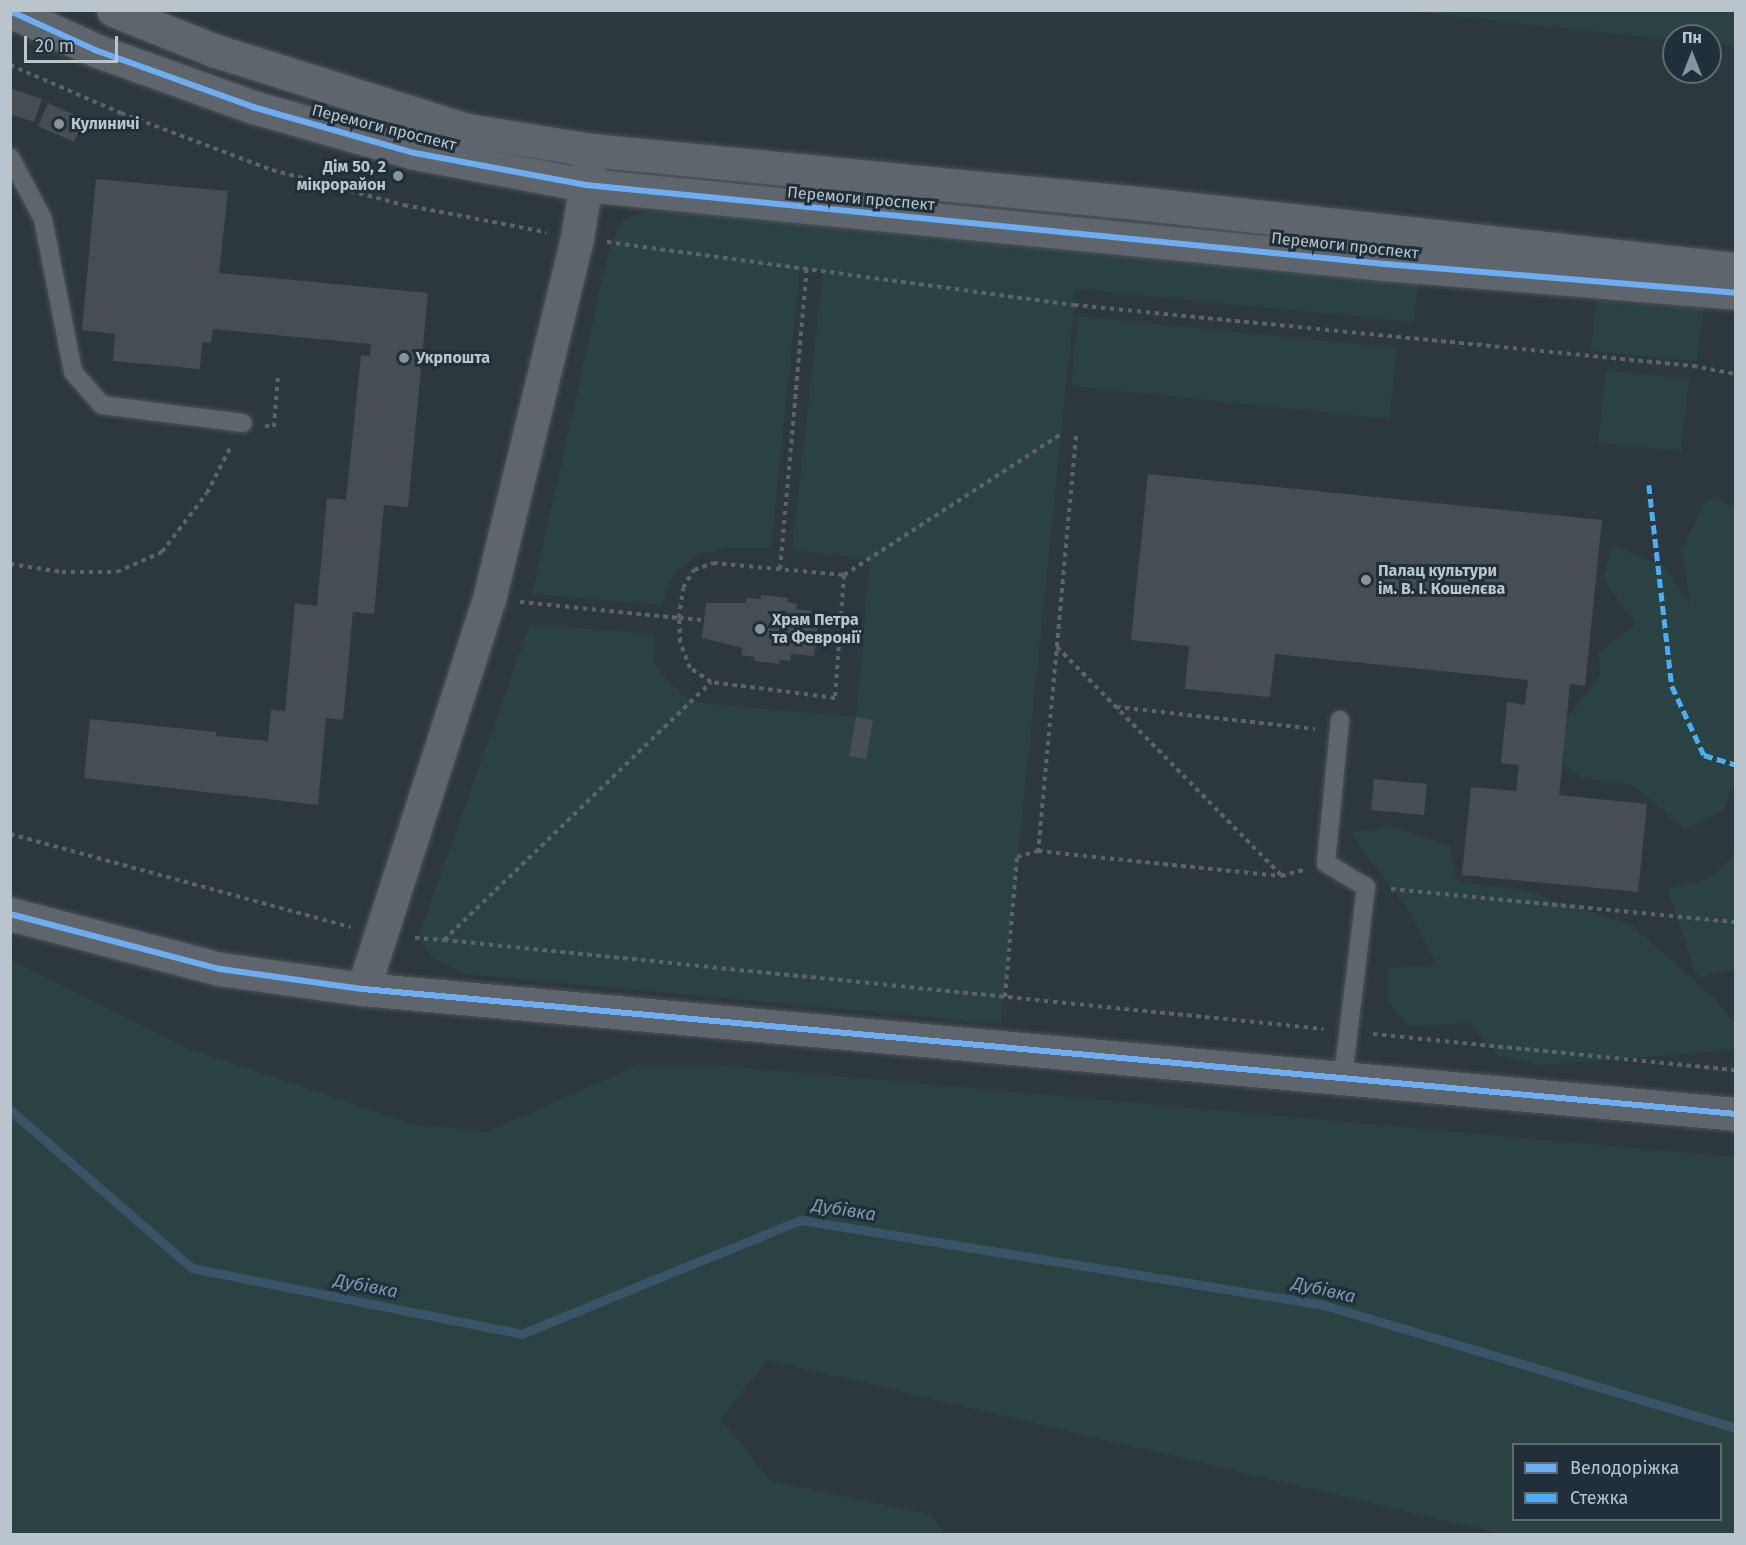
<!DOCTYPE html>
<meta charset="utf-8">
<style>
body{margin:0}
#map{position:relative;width:1746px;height:1545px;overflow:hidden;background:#2d373e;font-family:"Fira Sans",sans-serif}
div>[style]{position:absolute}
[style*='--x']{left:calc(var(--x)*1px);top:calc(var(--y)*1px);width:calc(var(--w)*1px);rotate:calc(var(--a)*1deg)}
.green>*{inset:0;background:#2a4342}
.stream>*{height:9px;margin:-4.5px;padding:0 4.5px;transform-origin:4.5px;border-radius:4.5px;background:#3a5467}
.building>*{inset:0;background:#464e53}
.path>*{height:4px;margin-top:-2px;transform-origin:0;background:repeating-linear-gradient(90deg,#5c6468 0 4.5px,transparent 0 9px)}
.roads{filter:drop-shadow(0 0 2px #4c5358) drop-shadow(0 0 2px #4c5358)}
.service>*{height:18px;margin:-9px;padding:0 9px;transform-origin:9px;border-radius:9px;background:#5e656b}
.minor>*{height:33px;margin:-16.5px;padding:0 16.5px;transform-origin:16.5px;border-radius:16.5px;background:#5e656b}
.quiet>*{height:4.5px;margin-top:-2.25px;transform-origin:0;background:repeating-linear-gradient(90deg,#49aef6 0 9px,transparent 0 13.5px)}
.cycleway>*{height:6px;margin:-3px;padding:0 3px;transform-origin:3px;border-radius:3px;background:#6dadf4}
.dots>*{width:16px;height:16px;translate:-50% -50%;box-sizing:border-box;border:3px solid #202f39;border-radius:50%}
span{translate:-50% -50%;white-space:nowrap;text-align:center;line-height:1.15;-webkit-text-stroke:6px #202f39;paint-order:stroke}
.poi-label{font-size:16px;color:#b9c4cd;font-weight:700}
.left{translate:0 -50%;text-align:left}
.right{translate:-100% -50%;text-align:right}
.street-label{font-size:16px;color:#b9c4cd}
.water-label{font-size:18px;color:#799ab0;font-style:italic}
.frame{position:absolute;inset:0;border:12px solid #b9c4cd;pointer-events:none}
.legend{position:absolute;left:1512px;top:1443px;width:210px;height:78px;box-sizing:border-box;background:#202f39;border:2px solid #5d6b74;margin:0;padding:8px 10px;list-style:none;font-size:18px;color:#b9c4cd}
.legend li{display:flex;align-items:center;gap:12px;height:30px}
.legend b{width:30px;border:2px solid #5d6b74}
.north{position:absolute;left:1662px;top:24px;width:60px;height:60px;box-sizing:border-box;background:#202f39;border:2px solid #5d6b74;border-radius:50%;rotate:0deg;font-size:16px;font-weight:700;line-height:24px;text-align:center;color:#b9c4cd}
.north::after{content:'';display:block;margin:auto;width:21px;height:27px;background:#88939b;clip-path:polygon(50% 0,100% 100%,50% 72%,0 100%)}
.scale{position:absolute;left:24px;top:36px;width:94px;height:27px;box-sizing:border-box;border:3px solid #b9c4cd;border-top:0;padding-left:8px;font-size:18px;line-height:21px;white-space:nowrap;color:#b9c4cd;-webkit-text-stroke:4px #202f39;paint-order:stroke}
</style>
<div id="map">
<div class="green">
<i style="clip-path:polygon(1407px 11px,1735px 11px,1735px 46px,1710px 44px,1710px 36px,1674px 36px,1674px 40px)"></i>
<i style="clip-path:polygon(693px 210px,1418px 283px,1414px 322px,1076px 289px,1001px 1024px,464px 974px,431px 957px,418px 938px,530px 624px,654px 634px,653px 660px,668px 681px,691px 702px,856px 717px,870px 559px,792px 550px,823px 271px,800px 268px,771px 548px,726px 548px,696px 555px,674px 574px,662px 605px,532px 594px,609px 249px,622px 222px,642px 212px)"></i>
<i style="clip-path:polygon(1596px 300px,1703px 309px,1697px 361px,1591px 351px)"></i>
<i style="clip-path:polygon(1078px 316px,1397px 348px,1389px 419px,1071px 386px)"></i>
<i style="clip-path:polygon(1606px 370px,1689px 379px,1681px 451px,1598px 443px)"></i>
<i style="clip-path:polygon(1715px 498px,1735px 509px,1736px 777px,1724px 809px,1685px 830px,1633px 785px,1584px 778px,1562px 765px,1566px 719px,1600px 676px,1599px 653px,1636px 624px,1604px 580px,1612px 545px,1665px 567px,1690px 604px,1682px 550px,1704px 503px)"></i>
<i style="clip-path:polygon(1388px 826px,1450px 846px,1457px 881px,1525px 891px,1632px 925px,1712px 997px,1735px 1023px,1735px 1050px,1540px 1065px,1499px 1056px,1469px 1023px,1409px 1026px,1388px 1001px,1388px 968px,1437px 965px,1409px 911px,1350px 833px)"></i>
<i style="clip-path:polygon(1735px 849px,1735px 969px,1698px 978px,1667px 888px,1703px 881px,1733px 858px)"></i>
<i style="clip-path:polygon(evenodd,11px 960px,185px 1047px,414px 1124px,487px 1132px,639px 1065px,716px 1065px,1735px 1157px,1735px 1534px,1502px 1534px,768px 1360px,720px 1418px,771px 1481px,930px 1514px,946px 1534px,11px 1534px,11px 960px,1514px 1444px,1720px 1444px,1720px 1520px,1514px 1520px,1514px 1444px)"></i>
</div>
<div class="stream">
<i style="--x:10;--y:1110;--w:241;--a:41"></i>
<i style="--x:192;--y:1268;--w:336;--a:11.3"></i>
<i style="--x:521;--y:1334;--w:302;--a:-22.2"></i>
<i style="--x:801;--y:1220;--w:530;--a:9.23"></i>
<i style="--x:1324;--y:1305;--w:430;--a:16.6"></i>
</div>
<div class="building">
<i style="clip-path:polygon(10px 88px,42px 99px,34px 122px,10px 114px)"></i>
<i style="clip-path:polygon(48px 103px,84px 119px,74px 142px,38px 126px)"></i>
<i style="clip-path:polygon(96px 179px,228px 191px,219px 273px,428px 293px,408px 507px,384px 505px,374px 614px,353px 612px,343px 720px,326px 718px,318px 805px,84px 778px,90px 719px,216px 732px,216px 736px,268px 741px,271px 710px,285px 711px,295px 603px,317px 606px,327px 498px,346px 500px,361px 355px,370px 356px,371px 344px,213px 329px,211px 343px,202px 342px,200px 369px,113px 361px,115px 334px,82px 330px)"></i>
<i style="clip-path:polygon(1148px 474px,1602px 520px,1585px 686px,1570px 684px,1559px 795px,1647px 804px,1638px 892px,1462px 875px,1471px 787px,1516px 791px,1519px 765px,1501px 763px,1507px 702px,1525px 705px,1528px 680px,1275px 654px,1270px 697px,1185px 689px,1189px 646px,1131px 640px)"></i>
<i style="clip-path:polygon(761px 595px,788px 598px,787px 602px,797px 604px,796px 609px,820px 612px,814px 656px,791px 654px,790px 661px,780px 660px,779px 664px,754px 661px,755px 657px,741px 655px,742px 648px,702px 638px,706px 603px,746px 603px,746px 598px,761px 599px)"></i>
<i style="clip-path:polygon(856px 717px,873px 720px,866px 759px,849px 756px)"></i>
<i style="clip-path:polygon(1374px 779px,1427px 784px,1424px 815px,1371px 810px)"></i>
</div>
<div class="path">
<i style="--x:10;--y:65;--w:121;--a:23.4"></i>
<i style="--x:121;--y:113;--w:161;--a:20.7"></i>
<i style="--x:272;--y:170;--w:137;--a:14.9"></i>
<i style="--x:404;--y:205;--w:145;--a:10.8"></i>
<i style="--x:607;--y:242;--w:471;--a:7.7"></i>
<i style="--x:1074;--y:305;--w:622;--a:5.63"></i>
<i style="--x:1693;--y:366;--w:44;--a:10.5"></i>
<i style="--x:265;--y:426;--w:9;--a:6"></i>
<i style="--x:274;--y:427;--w:51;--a:-85.5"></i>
<i style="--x:1076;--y:436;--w:417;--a:95.2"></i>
<i style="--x:1038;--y:851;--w:244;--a:5.9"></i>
<i style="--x:1281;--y:876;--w:23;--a:-15"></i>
<i style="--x:10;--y:564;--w:53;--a:8.7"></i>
<i style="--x:62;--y:572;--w:55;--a:0"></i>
<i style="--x:117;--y:572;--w:49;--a:-24"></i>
<i style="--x:162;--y:552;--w:74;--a:-52.7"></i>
<i style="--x:207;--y:493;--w:53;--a:-62.9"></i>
<i style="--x:780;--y:569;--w:301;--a:-84.9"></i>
<i style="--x:844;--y:575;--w:259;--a:-33"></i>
<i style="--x:520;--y:602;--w:160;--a:5.7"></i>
<i style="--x:679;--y:618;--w:30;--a:-82"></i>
<i style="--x:683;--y:588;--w:21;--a:-59"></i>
<i style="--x:694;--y:570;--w:20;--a:-20"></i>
<i style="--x:713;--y:563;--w:132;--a:5.2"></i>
<i style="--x:844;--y:575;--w:123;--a:94.2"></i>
<i style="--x:835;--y:698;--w:125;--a:-172.6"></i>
<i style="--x:711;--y:682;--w:25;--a:-146"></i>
<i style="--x:690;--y:668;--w:28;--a:-111"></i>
<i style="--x:680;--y:642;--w:24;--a:-92"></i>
<i style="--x:679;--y:618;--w:25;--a:5"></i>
<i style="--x:1057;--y:647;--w:320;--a:45.5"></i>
<i style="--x:1116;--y:707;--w:200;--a:6.3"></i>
<i style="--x:10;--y:834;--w:353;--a:15.3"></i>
<i style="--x:1391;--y:889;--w:347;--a:5.5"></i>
<i style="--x:415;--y:938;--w:29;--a:4"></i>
<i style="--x:444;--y:940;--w:371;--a:-44"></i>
<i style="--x:444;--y:940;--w:884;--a:5.78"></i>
<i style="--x:1005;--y:997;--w:141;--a:-85.1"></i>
<i style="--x:1017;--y:857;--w:22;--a:-16"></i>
<i style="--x:1373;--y:1034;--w:365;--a:5.7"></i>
</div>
<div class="roads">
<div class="service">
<i style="--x:10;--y:157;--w:70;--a:62"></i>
<i style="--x:43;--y:219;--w:156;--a:78.9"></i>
<i style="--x:73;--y:372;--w:44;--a:48.7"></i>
<i style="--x:102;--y:405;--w:142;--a:7.3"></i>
<i style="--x:1340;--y:720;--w:144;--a:95.6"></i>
<i style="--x:1326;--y:863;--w:47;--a:31"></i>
<i style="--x:1366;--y:887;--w:192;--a:96.9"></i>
</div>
<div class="minor">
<i style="--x:113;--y:10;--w:108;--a:21.8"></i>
<i style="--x:213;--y:50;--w:266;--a:17.5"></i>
<i style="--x:467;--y:130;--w:126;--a:9.2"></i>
<i style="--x:591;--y:150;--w:549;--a:5.54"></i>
<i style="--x:1137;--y:203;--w:603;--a:6.29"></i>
<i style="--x:10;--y:11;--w:94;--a:24.6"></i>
<i style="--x:95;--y:50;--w:168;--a:19.8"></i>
<i style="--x:253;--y:107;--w:168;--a:15.9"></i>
<i style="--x:415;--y:153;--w:174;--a:10.6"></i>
<i style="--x:586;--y:185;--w:803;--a:5.65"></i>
<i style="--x:1385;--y:264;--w:352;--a:4.7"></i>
<i style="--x:10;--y:914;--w:217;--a:14.7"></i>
<i style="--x:220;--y:969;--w:144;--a:8"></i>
<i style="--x:363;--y:989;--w:1379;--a:5.2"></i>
<i style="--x:363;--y:989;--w:410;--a:-72.1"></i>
<i style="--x:489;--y:599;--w:372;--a:-76.3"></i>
<i style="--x:577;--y:238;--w:75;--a:-80.8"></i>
</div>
</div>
<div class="quiet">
<i style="--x:1649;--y:485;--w:202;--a:83.5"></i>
<i style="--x:1672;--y:686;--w:76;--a:65.1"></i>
<i style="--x:1704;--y:755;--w:34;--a:17"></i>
</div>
<div class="cycleway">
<i style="--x:10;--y:11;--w:94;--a:24.6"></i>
<i style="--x:95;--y:50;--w:168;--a:19.8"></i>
<i style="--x:253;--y:107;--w:168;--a:15.9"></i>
<i style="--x:415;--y:153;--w:174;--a:10.6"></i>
<i style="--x:586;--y:185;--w:803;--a:5.65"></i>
<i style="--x:1385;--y:264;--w:352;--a:4.7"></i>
<i style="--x:10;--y:914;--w:217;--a:14.7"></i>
<i style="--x:220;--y:969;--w:144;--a:8"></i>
<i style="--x:363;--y:989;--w:1379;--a:5.2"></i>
</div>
<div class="dots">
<i style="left:59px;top:124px;background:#88939b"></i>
<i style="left:398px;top:176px;background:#88939b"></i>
<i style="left:404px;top:358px;background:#88939b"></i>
<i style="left:1366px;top:580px;background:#88939b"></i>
<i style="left:760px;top:629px;background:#88939b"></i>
</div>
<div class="poi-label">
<span class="left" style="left:71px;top:124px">Кулиничі</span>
<span class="right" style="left:386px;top:176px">Дім 50, 2<br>мікрорайон</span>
<span class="left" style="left:416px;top:358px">Укрпошта</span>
<span class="left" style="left:1378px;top:580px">Палац культури<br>ім. В. І. Кошелєва</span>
<span class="left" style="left:772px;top:629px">Храм Петра<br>та Февронії</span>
</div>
<div class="street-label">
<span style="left:384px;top:128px;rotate:14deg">Перемоги проспект</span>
<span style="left:861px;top:199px;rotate:5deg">Перемоги проспект</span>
<span style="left:1345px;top:246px;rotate:6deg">Перемоги проспект</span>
</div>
<div class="water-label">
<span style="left:844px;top:1210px;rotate:9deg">Дубівка</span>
<span style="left:366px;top:1286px;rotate:11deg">Дубівка</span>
<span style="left:1324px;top:1290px;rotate:13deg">Дубівка</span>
</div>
<div class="frame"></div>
<ul class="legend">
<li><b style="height:8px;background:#6dadf4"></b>Велодоріжка</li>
<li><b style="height:8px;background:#49aef6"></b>Стежка</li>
</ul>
<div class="north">Пн</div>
<div class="scale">20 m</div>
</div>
